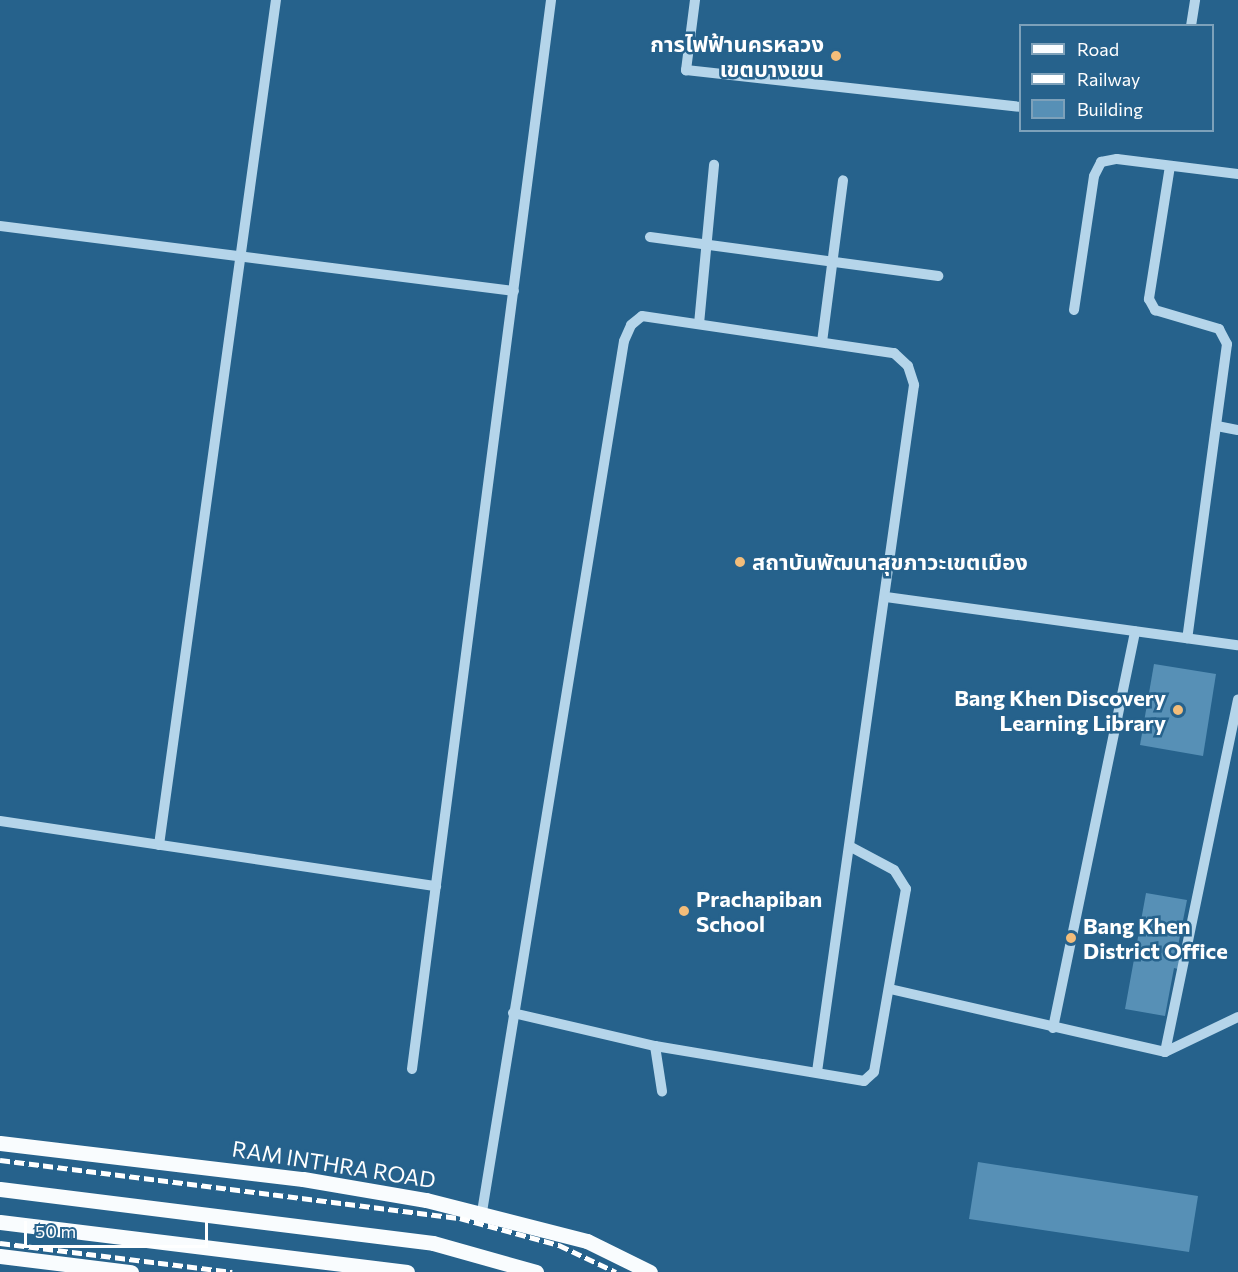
<!DOCTYPE html>
<meta charset="utf-8">
<style>
body{margin:0}
#map{position:relative;width:1238px;height:1272px;overflow:hidden;background:#26628c;font-family:Commissioner,"Noto Sans Thai",sans-serif}
div>[style]{position:absolute}
[style*='--x']{left:calc(var(--x)*1px);top:calc(var(--y)*1px);width:calc(var(--w)*1px);rotate:calc(var(--a)*1deg)}
.building>*{inset:0;background:#5790b6}
.minor>*{height:10px;margin:-5px;padding:0 5px;transform-origin:5px;border-radius:5px;background:#b5d5ea}
.major>*{height:15px;margin:-7.5px;padding:0 7.5px;transform-origin:7.5px;border-radius:7.5px;background:#f9fcfe}
.rail>*{height:4.5px;margin-top:-2.25px;transform-origin:0;background:repeating-linear-gradient(90deg,#fff 0 10px,transparent 0 14.5px)}
.dots>*{width:16px;height:16px;translate:-50% -50%;box-sizing:border-box;border:3px solid #26628c;border-radius:50%}
span{translate:-50% -50%;white-space:nowrap;text-align:center;line-height:1.15;-webkit-text-stroke:5px #26628c;paint-order:stroke}
.poi-label{font-size:22px;color:#fff;font-weight:700}
.right{translate:-100% -50%;text-align:right}
.left{translate:0 -50%;text-align:left}
.street-label{font-size:22px;color:#fff}
.legend{position:absolute;left:1019px;top:24px;width:195px;height:108px;box-sizing:border-box;background:#26628c;border:2px solid #7da1ba;margin:0;padding:8px 10px;list-style:none;font-size:18px;color:#fff}
.legend li{display:flex;align-items:center;gap:12px;height:30px}
.legend b{width:30px;border:2px solid #7da1ba}
.scale{position:absolute;left:24px;top:1221px;width:184px;height:27px;box-sizing:border-box;border:3px solid #fff;border-top:0;padding-left:8px;font-size:18px;line-height:21px;white-space:nowrap;color:#fff;-webkit-text-stroke:4px #26628c;paint-order:stroke}
</style>
<div id="map">
<div class="building">
<i style="clip-path:polygon(1154px 664px,1216px 674px,1203px 756px,1140px 745px)"></i>
<i style="clip-path:polygon(1146px 893px,1187px 900px,1178px 946px,1182px 947px,1178px 969px,1174px 968px,1165px 1016px,1125px 1009px)"></i>
<i style="clip-path:polygon(978px 1162px,1198px 1196px,1189px 1252px,969px 1219px)"></i>
</div>
<div class="minor">
<i style="--x:695;--y:0;--w:71;--a:97.3"></i>
<i style="--x:686;--y:70;--w:336;--a:6.3"></i>
<i style="--x:1191;--y:26;--w:26;--a:-81"></i>
<i style="--x:1170;--y:166;--w:135;--a:99"></i>
<i style="--x:1149;--y:299;--w:13;--a:61"></i>
<i style="--x:1155;--y:310;--w:67;--a:16.5"></i>
<i style="--x:1219;--y:329;--w:17;--a:62"></i>
<i style="--x:1227;--y:344;--w:297;--a:97.7"></i>
<i style="--x:0;--y:226;--w:518;--a:7.21"></i>
<i style="--x:650;--y:237;--w:291;--a:7.7"></i>
<i style="--x:1074;--y:310;--w:135;--a:-81.5"></i>
<i style="--x:1094;--y:176;--w:16;--a:-63"></i>
<i style="--x:1101;--y:162;--w:16;--a:-11"></i>
<i style="--x:1117;--y:159;--w:122;--a:7.1"></i>
<i style="--x:699;--y:324;--w:160;--a:-84.6"></i>
<i style="--x:822;--y:342;--w:163;--a:-82.6"></i>
<i style="--x:1217;--y:426;--w:21;--a:11"></i>
<i style="--x:886;--y:597;--w:355;--a:7.8"></i>
<i style="--x:0;--y:821;--w:441;--a:8.5"></i>
<i style="--x:159;--y:845;--w:853;--a:-82.12"></i>
<i style="--x:890;--y:989;--w:282;--a:12.9"></i>
<i style="--x:1165;--y:1052;--w:81;--a:-25.6"></i>
<i style="--x:513;--y:1013;--w:146;--a:13.1"></i>
<i style="--x:655;--y:1046;--w:46;--a:81.2"></i>
<i style="--x:1053;--y:1028;--w:405;--a:-78.3"></i>
<i style="--x:655;--y:1046;--w:212;--a:9.5"></i>
<i style="--x:864;--y:1081;--w:13;--a:-42"></i>
<i style="--x:874;--y:1072;--w:186;--a:-80.1"></i>
<i style="--x:906;--y:889;--w:22;--a:-122"></i>
<i style="--x:894;--y:870;--w:49;--a:-151.9"></i>
<i style="--x:1165;--y:1052;--w:360;--a:-78.3"></i>
<i style="--x:412;--y:1069;--w:1078;--a:-82.59"></i>
<i style="--x:482;--y:1212;--w:882;--a:-80.74"></i>
<i style="--x:624;--y:341;--w:17;--a:-66"></i>
<i style="--x:631;--y:325;--w:14;--a:-39"></i>
<i style="--x:642;--y:316;--w:255;--a:8.4"></i>
<i style="--x:894;--y:353;--w:19;--a:43"></i>
<i style="--x:908;--y:366;--w:20;--a:72"></i>
<i style="--x:914;--y:385;--w:694;--a:98.04"></i>
</div>
<div class="major">
<i style="--x:0;--y:1143;--w:305;--a:6.8"></i>
<i style="--x:303;--y:1179;--w:125;--a:9.7"></i>
<i style="--x:426;--y:1200;--w:166;--a:14.3"></i>
<i style="--x:587;--y:1241;--w:70;--a:26.2"></i>
<i style="--x:0;--y:1189;--w:436;--a:7.1"></i>
<i style="--x:433;--y:1243;--w:107;--a:15.7"></i>
<i style="--x:0;--y:1222;--w:410;--a:7"></i>
<i style="--x:0;--y:1256;--w:132;--a:7"></i>
</div>
<div class="rail">
<i style="--x:0;--y:1160;--w:464;--a:7.2"></i>
<i style="--x:460;--y:1218;--w:103;--a:15.3"></i>
<i style="--x:559;--y:1245;--w:63;--a:25.3"></i>
<i style="--x:0;--y:1243;--w:234;--a:7.1"></i>
</div>
<div class="dots">
<i style="left:836px;top:56px;background:#f3bd7a"></i>
<i style="left:740px;top:562px;background:#f3bd7a"></i>
<i style="left:1178px;top:710px;background:#f3bd7a"></i>
<i style="left:684px;top:911px;background:#f3bd7a"></i>
<i style="left:1071px;top:938px;background:#f3bd7a"></i>
</div>
<div class="poi-label">
<span class="right" style="left:824px;top:56px">การไฟฟ้านครหลวง<br>เขตบางเขน</span>
<span class="left" style="left:752px;top:562px">สถาบันพัฒนาสุขภาวะเขตเมือง</span>
<span class="right" style="left:1166px;top:710px">Bang Khen Discovery<br>Learning Library</span>
<span class="left" style="left:696px;top:911px">Prachapiban<br>School</span>
<span class="left" style="left:1083px;top:938px">Bang Khen<br>District Office</span>
</div>
<div class="street-label">
<span style="left:334px;top:1164px;rotate:9deg">RAM INTHRA ROAD</span>
</div>
<ul class="legend">
<li><b style="height:8px;background:#f9fcfe"></b>Road</li>
<li><b style="height:8px;background:#fff"></b>Railway</li>
<li><b style="height:16px;background:#5790b6"></b>Building</li>
</ul>
<div class="scale">50 m</div>
</div>
